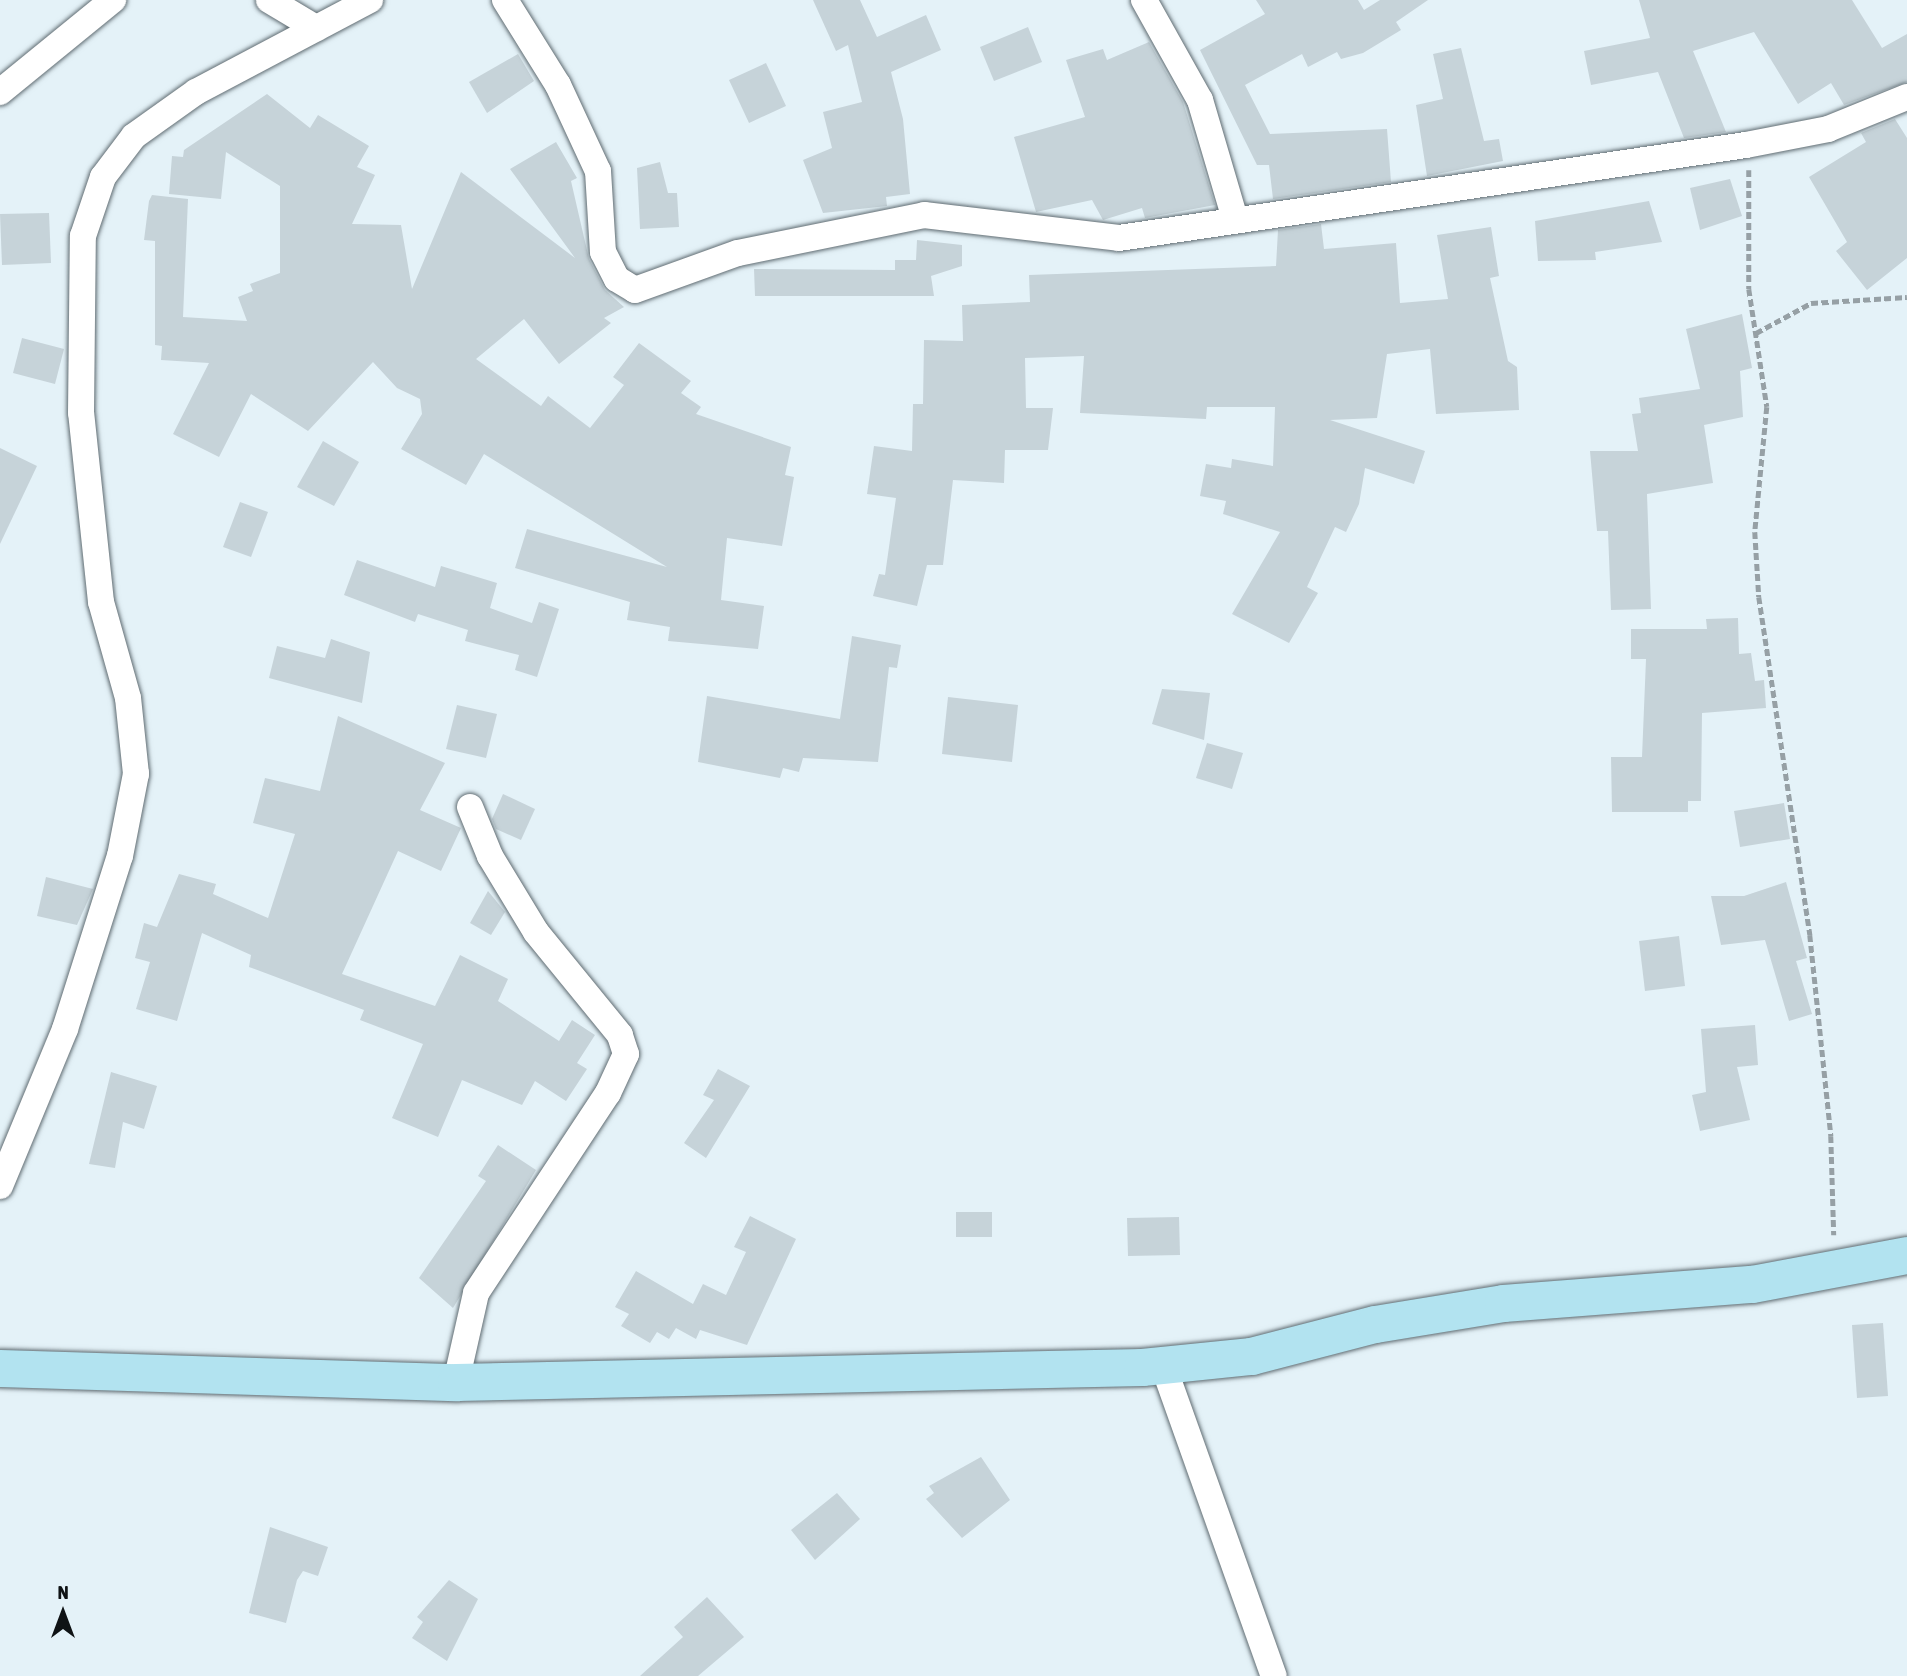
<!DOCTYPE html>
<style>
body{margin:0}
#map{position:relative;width:1907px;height:1676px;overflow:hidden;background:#e4f2f8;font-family:"Asap Condensed",sans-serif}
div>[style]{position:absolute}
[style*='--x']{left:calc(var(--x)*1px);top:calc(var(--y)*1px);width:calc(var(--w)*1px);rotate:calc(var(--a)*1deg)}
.building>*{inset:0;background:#c6d3d9}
.path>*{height:4.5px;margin-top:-2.25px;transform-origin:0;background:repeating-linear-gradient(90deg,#96a0a5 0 7px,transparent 0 10.5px)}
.roads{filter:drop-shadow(0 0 2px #606c72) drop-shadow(0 0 2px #606c72)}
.street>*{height:26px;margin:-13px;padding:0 13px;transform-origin:13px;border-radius:13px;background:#fff}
.secondary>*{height:37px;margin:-18.5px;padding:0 18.5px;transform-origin:18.5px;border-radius:18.5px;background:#b2e3f0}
span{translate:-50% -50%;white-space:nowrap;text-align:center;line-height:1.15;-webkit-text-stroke:7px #e4f2f8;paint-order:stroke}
.north{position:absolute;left:28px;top:1578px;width:70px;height:70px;-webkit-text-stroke:5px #e4f2f8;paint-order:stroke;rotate:0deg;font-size:19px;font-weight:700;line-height:28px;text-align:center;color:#0f1315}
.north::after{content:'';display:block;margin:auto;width:24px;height:32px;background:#0f1315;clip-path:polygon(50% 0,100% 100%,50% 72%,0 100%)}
</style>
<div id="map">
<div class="building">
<i style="clip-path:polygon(813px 0,860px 0,877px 37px,926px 15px,941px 50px,891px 72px,903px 119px,910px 194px,886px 197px,887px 206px,823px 213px,803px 160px,832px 148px,823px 112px,862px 102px,848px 45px,836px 51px)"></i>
<i style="clip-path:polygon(1256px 0,1358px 0,1364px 10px,1380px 0,1428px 0,1396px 22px,1401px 30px,1363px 53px,1341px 59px,1337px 52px,1308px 67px,1302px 54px,1245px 85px,1270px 134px,1387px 129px,1391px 182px,1273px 199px,1269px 165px,1257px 165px,1200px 50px,1265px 14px)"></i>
<i style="clip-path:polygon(1639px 0,1852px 0,1882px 48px,1907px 34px,1907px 82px,1844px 105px,1831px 83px,1798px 104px,1754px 32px,1693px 51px,1726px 132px,1684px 138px,1658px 72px,1591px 85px,1584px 51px,1650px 38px)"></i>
<i style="clip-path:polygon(1028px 27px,1042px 62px,994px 81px,980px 47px)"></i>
<i style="clip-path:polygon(1149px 42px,1183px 102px,1215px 205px,1145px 218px,1142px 208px,1103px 220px,1092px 200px,1036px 212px,1014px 137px,1085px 117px,1066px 60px,1103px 49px,1107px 60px)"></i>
<i style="clip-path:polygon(1461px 48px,1484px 141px,1499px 139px,1503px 161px,1427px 176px,1416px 105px,1443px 99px,1433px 54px)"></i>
<i style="clip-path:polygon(518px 54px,534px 81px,487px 113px,469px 82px)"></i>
<i style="clip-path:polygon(766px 63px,786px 106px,749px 123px,729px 80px)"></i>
<i style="clip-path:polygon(267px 94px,310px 128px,318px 115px,369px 146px,357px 167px,375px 175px,352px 224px,401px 225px,412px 289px,461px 172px,575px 258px,510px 169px,556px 142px,577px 178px,571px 181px,589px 259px,605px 290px,624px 307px,604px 318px,611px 323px,559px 364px,524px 319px,476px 359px,541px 406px,548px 396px,590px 428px,624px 385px,613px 377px,639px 343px,691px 381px,681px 393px,701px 407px,696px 414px,791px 447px,785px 475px,794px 477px,782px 546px,727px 538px,721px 600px,764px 606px,758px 649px,668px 641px,670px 627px,627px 620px,630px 602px,515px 568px,527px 529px,667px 567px,484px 454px,466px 485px,401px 449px,422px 414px,420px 399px,397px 388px,373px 362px,308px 431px,251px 394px,219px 457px,173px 434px,209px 363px,161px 360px,162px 346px,155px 345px,155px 241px,144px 240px,149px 201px,152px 195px,188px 199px,183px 317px,247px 321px,238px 297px,253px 291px,250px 284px,280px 273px,280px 186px,226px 152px,221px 199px,169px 194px,172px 156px,183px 157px,184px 150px)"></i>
<i style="clip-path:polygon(1895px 119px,1907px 138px,1907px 258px,1867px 290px,1836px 251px,1847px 242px,1809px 177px,1866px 142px,1861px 133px)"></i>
<i style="clip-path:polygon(660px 162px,668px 193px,677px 193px,679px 227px,640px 229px,637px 168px)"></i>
<i style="clip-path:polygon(1730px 179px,1742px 216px,1700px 230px,1690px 188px)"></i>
<i style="clip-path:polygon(1649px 201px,1662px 242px,1595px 252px,1596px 260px,1538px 261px,1535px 221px)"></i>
<i style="clip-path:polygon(49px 213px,51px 263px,2px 265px,0 214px)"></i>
<i style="clip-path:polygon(1321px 224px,1324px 249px,1396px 243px,1400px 303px,1448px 299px,1437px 235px,1491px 227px,1499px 276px,1490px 278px,1508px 361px,1517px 367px,1519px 410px,1436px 414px,1430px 349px,1387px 354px,1377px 418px,1330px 420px,1425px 451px,1414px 484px,1365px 468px,1359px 504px,1346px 532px,1335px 527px,1307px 587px,1318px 593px,1289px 643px,1232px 614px,1280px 532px,1223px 514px,1226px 501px,1200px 496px,1206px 464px,1231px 468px,1232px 459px,1273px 466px,1275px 407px,1207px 407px,1206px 419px,1080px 413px,1084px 356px,1025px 358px,1026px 408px,1053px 408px,1048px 450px,1005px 450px,1004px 483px,953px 480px,943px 565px,927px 565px,917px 606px,873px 596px,879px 574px,885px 575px,896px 498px,867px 494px,874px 446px,912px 451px,913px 404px,923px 404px,924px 340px,963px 341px,962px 305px,1030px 302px,1029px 275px,1276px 266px,1278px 230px)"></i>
<i style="clip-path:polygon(917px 240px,962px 245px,962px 266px,931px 276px,934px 296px,755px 296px,754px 269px,895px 270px,895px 260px,916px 260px)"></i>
<i style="clip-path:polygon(1742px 314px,1752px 368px,1740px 371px,1743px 417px,1704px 425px,1713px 483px,1647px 494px,1651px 609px,1611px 610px,1608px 531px,1597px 531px,1590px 451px,1638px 451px,1632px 414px,1641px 413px,1639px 398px,1700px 389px,1686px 329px)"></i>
<i style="clip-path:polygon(22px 338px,64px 349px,55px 384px,13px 373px)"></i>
<i style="clip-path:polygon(323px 441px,359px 462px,334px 506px,297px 487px)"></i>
<i style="clip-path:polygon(0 448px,37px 466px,0 544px)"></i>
<i style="clip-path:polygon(240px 502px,268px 512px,251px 557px,223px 547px)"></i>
<i style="clip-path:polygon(357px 560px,435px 587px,441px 566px,497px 583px,490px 608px,532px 623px,539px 602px,559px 609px,537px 677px,515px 670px,519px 655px,465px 641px,468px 630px,418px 614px,415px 622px,344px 595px)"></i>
<i style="clip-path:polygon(1738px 618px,1739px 654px,1751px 653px,1755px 681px,1764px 680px,1766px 708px,1702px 713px,1701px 801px,1688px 801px,1688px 812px,1612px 812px,1611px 757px,1642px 757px,1646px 659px,1631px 659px,1631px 629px,1707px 629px,1706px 619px)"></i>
<i style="clip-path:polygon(852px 636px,901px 645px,897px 668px,889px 667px,878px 762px,803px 758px,799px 772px,783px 768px,780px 778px,698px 762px,707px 696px,840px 719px)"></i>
<i style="clip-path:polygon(331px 639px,370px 652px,362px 703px,269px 678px,277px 646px,325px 658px)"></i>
<i style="clip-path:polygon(1162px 689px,1210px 693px,1204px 740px,1152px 724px)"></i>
<i style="clip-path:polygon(948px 697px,1018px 705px,1012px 762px,942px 754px)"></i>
<i style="clip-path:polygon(457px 705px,497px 714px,486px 758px,446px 749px)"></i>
<i style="clip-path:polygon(338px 716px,445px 763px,420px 810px,461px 828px,441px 871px,398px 851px,342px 974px,435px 1006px,460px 955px,508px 979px,498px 1001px,559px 1041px,572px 1020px,595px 1035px,577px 1063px,587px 1069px,566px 1101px,535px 1081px,522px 1105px,462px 1080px,438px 1137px,392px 1118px,423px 1044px,360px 1020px,364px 1010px,249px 967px,251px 955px,202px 933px,177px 1021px,136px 1009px,150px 962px,135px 958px,144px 923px,157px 927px,179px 874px,216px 884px,213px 894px,268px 918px,295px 834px,253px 823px,265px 778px,320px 791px)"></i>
<i style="clip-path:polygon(1207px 743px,1243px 753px,1232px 789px,1196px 778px)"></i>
<i style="clip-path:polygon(503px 794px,535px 809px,521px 840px,496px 829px,492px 819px)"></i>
<i style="clip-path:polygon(1784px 803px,1790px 839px,1740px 847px,1734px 811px)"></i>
<i style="clip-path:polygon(46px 877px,93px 889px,77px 925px,37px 916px)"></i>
<i style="clip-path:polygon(1786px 882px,1807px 958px,1796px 961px,1812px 1014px,1789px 1021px,1765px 940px,1721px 945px,1711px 896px,1744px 896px)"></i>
<i style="clip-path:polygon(488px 891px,505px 912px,491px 935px,470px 923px)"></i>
<i style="clip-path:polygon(1679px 936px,1685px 986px,1645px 991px,1639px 941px)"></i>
<i style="clip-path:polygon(1755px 1025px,1758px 1065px,1737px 1067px,1750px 1120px,1700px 1131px,1692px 1095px,1706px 1092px,1701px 1029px)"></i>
<i style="clip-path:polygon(718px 1069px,750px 1086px,706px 1158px,684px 1143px,714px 1100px,703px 1095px)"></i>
<i style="clip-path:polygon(111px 1072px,157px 1086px,144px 1129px,123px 1122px,115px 1168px,89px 1164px)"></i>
<i style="clip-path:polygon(498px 1145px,536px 1170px,453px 1308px,419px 1278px,486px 1181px,478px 1176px)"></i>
<i style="clip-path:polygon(956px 1212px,992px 1212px,992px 1237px,956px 1237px)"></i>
<i style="clip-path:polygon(750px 1216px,796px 1239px,747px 1345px,700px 1330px,696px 1339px,676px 1328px,669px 1339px,657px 1332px,650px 1343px,621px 1326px,629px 1314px,615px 1307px,636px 1271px,693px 1304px,703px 1284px,726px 1295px,746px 1252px,734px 1247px)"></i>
<i style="clip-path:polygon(1179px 1217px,1180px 1255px,1128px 1256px,1127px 1218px)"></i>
<i style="clip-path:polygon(1883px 1323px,1888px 1396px,1857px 1398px,1852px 1325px)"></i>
<i style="clip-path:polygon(981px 1457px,1010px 1500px,962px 1538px,926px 1499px,934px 1493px,929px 1486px)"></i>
<i style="clip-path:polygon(837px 1493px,860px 1519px,815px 1560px,791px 1530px)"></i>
<i style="clip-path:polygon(270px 1527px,328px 1547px,318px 1576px,303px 1571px,297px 1580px,286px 1623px,249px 1613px)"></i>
<i style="clip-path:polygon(449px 1580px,478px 1599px,447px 1661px,412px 1638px,423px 1622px,417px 1617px)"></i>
<i style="clip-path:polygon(707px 1597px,744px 1637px,698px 1676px,640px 1676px,683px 1637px,674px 1627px)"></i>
</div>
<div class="path">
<i style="--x:1749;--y:170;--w:119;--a:90"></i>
<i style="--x:1749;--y:289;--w:119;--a:81.3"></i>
<i style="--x:1767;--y:407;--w:126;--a:95.5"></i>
<i style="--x:1755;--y:532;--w:65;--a:86.5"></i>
<i style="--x:1759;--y:597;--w:342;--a:81.4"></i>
<i style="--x:1810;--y:935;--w:202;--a:84"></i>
<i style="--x:1831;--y:1136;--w:99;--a:88.3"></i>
<i style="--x:1756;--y:333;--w:63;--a:-28.6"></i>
<i style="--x:1811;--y:303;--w:96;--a:-3.6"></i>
</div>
<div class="roads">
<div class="street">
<i style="--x:269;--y:0;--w:55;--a:30.8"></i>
<i style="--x:505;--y:0;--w:100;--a:58.1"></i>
<i style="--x:558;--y:85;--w:95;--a:65.1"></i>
<i style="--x:598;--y:171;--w:81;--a:86.5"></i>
<i style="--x:603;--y:252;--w:30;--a:63"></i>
<i style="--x:617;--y:279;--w:21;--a:31"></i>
<i style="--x:635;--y:290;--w:109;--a:-19.8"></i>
<i style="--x:738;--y:253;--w:190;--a:-11.5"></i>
<i style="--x:924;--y:215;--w:196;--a:6.7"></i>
<i style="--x:1119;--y:238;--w:634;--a:-8.44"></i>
<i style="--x:1746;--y:145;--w:84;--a:-11"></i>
<i style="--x:1828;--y:129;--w:85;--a:-22.1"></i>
<i style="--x:1144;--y:0;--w:115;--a:60.8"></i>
<i style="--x:1200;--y:100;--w:124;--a:73.6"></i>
<i style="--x:0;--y:92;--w:146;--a:-39.2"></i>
<i style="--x:0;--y:1186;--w:170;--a:-67.5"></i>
<i style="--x:65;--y:1029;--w:182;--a:-72.4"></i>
<i style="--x:120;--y:856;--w:84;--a:-79"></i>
<i style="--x:136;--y:774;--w:76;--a:-96"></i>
<i style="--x:128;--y:698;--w:100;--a:-105.7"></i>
<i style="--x:101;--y:602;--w:190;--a:-96"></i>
<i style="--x:81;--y:413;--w:177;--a:-89.4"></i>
<i style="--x:83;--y:236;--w:62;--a:-71.3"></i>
<i style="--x:103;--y:177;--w:51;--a:-52.9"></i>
<i style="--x:134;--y:136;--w:76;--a:-35.4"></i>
<i style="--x:196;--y:92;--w:197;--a:-27.9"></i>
<i style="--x:1163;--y:1365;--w:330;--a:70.4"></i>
<i style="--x:456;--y:1382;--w:91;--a:-77.3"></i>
<i style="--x:476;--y:1293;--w:240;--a:-56.6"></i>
<i style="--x:608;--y:1093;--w:43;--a:-65.2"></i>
<i style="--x:626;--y:1054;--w:20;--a:-108"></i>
<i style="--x:620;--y:1035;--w:133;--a:-129.2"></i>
<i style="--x:536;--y:932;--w:89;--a:-121.2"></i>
<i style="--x:490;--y:856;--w:53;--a:-112.2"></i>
</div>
<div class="secondary">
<i style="--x:0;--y:1368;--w:456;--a:1.8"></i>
<i style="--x:456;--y:1382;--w:686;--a:-1.25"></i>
<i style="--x:1142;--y:1367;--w:110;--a:-5.8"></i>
<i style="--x:1251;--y:1356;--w:128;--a:-14.5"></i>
<i style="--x:1375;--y:1324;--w:130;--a:-9.3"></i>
<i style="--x:1503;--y:1303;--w:250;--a:-4.4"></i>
<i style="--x:1752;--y:1284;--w:158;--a:-10.6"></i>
</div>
</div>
<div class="north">N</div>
</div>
